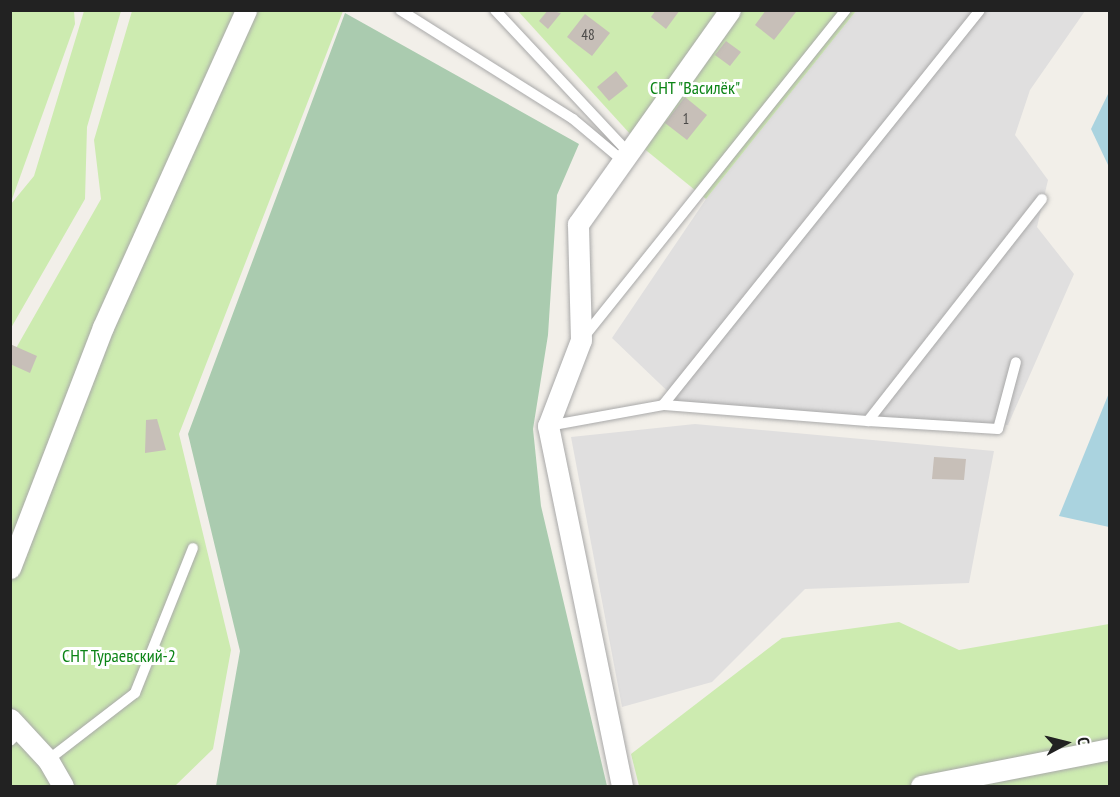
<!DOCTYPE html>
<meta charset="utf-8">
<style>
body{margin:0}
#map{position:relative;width:1120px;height:797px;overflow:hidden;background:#f2efe9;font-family:"PT Sans Narrow",sans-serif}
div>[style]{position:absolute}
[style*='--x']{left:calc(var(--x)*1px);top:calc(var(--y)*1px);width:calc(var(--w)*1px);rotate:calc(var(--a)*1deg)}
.residential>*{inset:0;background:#e0dfdf}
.grass>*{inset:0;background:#cdebb0}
.cemetery>*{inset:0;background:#aacbaf}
.water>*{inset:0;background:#aad3df}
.building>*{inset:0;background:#c7bfb8}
.roads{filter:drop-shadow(0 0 2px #a9a9a9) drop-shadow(0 0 2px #a9a9a9)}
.lane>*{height:10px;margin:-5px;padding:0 5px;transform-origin:5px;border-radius:5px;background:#fff}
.street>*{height:21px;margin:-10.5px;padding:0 10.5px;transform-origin:10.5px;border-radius:10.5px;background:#fff}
span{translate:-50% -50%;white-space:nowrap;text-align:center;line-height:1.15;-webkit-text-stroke:6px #fff;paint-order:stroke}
.number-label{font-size:15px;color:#4b4948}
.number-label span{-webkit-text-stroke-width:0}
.park-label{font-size:18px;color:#0c8416}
.frame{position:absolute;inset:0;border:12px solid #222;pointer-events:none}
.north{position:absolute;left:1036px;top:713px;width:60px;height:60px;-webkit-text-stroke:4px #fff;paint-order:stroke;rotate:83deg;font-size:16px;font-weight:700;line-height:24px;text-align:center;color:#222}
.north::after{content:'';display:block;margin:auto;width:21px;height:27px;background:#222;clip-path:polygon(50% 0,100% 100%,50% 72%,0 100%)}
</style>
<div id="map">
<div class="residential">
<i style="clip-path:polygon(856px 11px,1085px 11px,1030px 90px,1015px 135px,1048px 180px,1037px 227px,1074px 274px,1008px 425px,682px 405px,612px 338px,706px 199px)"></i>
<i style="clip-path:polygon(695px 424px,994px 451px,969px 583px,805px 589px,712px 682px,622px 707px,571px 437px)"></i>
</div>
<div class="grass">
<i style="clip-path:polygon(11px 10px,74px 11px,75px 24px,11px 202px)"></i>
<i style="clip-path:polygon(84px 11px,121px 11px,87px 127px,85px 199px,11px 328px,11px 204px,34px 176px)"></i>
<i style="clip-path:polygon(132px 11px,343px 11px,179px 434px,231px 650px,213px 749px,175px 786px,11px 786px,11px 357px,101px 199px,94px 140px)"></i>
<i style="clip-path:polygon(518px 11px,856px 11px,706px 199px,642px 147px)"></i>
<i style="clip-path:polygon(899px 622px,959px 650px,1109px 624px,1109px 786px,639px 786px,631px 754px,782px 638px)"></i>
</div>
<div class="cemetery">
<i style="clip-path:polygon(345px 13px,579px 144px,557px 195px,548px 335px,533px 429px,541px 506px,607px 786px,216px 786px,240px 651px,188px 434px)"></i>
</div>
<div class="water">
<i style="clip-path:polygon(1109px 92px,1109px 167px,1091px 129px)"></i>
<i style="clip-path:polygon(1109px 393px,1110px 527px,1109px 527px,1059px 516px)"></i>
</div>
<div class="building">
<i style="clip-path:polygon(548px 10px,561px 13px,548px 29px,539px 21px)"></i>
<i style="clip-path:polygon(656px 10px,680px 10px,666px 29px,651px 17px)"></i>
<i style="clip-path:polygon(766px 10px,796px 12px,774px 40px,755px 25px)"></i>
<i style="clip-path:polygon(585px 14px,610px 33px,592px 56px,567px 37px)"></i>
<i style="clip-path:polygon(726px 41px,741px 52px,730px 66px,715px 55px)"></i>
<i style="clip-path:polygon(616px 71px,628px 86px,609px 101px,597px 87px)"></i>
<i style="clip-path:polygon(685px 97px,707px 115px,687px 140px,665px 123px)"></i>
<i style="clip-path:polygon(10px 344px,37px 356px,30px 373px,10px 364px)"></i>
<i style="clip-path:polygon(157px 419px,166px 450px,145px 453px,146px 420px)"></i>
<i style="clip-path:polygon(934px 457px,966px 459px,964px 480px,932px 479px)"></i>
</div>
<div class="roads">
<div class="lane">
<i style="--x:400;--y:10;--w:204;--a:32.2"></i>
<i style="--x:573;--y:119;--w:65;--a:40"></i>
<i style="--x:495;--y:10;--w:196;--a:46.9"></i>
<i style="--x:583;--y:338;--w:420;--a:-51.3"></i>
<i style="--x:663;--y:405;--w:506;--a:-51.25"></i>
<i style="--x:868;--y:421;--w:130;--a:3.5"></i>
<i style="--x:998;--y:429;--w:69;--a:-75"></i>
<i style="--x:548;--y:426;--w:117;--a:-10.3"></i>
<i style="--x:663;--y:405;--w:206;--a:4.5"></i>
<i style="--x:868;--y:421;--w:282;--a:-51.9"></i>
<i style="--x:10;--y:741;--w:16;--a:-45"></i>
<i style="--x:48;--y:760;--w:110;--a:-37.6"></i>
<i style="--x:135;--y:693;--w:156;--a:-68.2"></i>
</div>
<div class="street">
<i style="--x:10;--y:568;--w:258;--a:-68.9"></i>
<i style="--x:103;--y:327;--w:348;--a:-65.7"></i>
<i style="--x:10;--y:719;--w:56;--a:47.2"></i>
<i style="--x:48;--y:760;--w:30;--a:60"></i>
<i style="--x:622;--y:786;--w:368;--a:-101.6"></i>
<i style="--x:548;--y:426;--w:92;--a:-69"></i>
<i style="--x:581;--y:340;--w:116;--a:-91.5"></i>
<i style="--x:578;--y:224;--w:262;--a:-54.6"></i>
<i style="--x:921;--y:786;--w:193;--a:-11.1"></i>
</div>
</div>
<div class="number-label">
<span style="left:588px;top:35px">48</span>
<span style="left:686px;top:119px">1</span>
</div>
<div class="park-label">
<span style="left:695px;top:88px">СНТ "Василёк"</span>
<span style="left:119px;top:656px">СНТ Тураевский-2</span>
</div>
<div class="frame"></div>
<div class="north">С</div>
</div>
